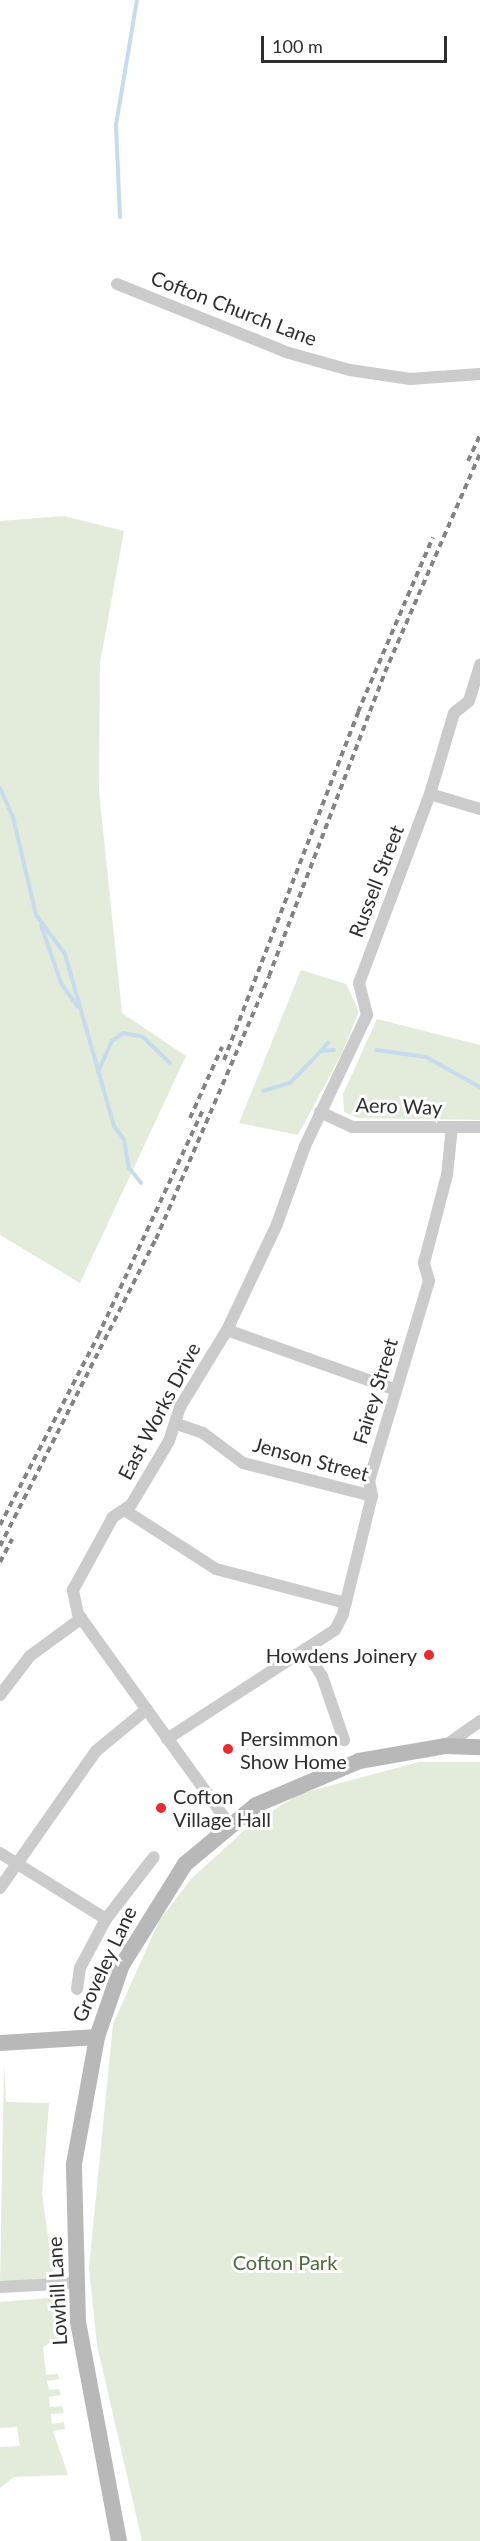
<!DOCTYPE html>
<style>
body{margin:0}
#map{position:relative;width:480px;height:2541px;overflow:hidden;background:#fff;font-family:Lato,sans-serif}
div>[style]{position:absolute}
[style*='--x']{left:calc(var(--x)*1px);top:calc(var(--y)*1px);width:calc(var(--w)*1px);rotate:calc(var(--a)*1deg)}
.green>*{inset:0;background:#e3ecdb}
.stream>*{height:4px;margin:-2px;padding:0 2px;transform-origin:2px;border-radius:2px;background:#c6dbec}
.street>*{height:12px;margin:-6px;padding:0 6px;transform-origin:6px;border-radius:6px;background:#cbcbcb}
.secondary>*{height:16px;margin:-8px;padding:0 8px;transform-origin:8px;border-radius:8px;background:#b8b8b8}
.rail>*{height:4px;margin-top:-2px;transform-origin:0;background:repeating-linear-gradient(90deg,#838383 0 6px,transparent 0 10.5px)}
.dots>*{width:16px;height:16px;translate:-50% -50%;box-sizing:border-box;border:3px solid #fff;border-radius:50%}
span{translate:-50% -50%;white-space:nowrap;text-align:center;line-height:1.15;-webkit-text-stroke:6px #fff;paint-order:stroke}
.street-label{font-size:20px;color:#2e2e2e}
.poi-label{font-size:20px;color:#2e2e2e}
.right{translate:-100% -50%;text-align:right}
.left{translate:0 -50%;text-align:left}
.park-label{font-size:20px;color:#4e6a3a}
.scale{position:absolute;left:261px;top:36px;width:186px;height:27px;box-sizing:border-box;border:3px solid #2e2e2e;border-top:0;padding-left:8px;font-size:18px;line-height:21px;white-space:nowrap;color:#2e2e2e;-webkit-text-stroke:4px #fff;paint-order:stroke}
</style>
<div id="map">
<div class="green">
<i style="clip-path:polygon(64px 516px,124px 531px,100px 663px,99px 791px,122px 1013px,186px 1056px,80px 1283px,0 1235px,0 521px)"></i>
<i style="clip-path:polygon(301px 970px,346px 984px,359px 1011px,342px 1053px,298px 1135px,239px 1123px)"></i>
<i style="clip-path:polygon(377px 1019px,480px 1045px,480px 1120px,358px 1118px,344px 1112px,343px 1094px)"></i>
<i style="clip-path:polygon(419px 1762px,480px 1762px,480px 2541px,142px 2541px,97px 2345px,89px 2268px,113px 2024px,159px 1921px,191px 1879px,249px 1826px,299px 1794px)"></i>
<i style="clip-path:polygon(4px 2064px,6px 2102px,49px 2103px,42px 2194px,54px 2280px,0 2283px)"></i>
<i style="clip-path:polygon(58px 2297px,60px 2336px,43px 2347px,46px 2375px,58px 2374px,59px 2379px,47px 2381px,49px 2390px,59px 2389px,61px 2395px,49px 2397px,50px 2407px,62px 2406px,64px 2413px,51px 2414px,52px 2424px,64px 2422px,65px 2429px,53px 2431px,68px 2475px,14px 2477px,0 2488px,0 2447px,20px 2446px,17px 2427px,0 2428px,0 2302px)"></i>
</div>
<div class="stream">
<i style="--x:120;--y:217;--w:92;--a:-92.5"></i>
<i style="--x:116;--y:125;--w:127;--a:-80.5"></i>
<i style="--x:0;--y:788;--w:32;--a:66"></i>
<i style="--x:13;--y:817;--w:101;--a:76.8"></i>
<i style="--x:36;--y:915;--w:49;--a:53.4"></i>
<i style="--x:65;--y:954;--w:179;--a:74.1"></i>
<i style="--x:114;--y:1126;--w:17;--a:54"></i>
<i style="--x:124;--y:1140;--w:28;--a:80"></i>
<i style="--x:129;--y:1168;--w:19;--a:51"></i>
<i style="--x:41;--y:925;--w:61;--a:71"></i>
<i style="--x:61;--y:983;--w:29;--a:55"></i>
<i style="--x:376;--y:1050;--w:50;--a:8"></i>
<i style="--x:426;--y:1057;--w:62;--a:29.1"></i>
<i style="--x:321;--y:1051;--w:11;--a:-49"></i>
<i style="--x:98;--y:1072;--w:34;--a:-66"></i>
<i style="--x:112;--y:1041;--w:14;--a:-36"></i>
<i style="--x:123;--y:1033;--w:20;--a:11"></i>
<i style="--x:143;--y:1037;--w:37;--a:44"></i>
<i style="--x:263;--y:1091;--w:28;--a:-17"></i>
<i style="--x:290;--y:1083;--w:45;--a:-45.9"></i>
<i style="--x:321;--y:1051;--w:13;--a:-4"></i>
</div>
<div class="street">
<i style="--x:117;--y:284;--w:185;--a:21.9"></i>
<i style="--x:289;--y:353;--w:63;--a:15.6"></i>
<i style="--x:350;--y:370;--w:61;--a:8.5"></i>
<i style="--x:410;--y:379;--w:70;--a:-4.1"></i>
<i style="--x:430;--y:794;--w:52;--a:16.7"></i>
<i style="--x:320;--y:1112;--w:35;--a:25"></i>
<i style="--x:352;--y:1127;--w:128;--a:0"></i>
<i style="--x:227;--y:1330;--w:179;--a:19.5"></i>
<i style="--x:177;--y:1424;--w:28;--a:19"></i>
<i style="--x:203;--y:1433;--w:50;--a:36.9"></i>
<i style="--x:243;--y:1463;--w:133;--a:14.3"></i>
<i style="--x:126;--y:1511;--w:107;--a:32.8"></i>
<i style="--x:216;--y:1569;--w:134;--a:14.7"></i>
<i style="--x:305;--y:1649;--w:32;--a:58"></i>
<i style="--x:322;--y:1676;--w:68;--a:71"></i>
<i style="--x:0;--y:1695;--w:49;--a:-52.4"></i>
<i style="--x:30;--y:1656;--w:64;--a:-36.2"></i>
<i style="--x:167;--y:1739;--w:200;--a:-33"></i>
<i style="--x:335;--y:1630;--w:18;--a:-63"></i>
<i style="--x:343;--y:1614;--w:122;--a:-76.2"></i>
<i style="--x:372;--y:1496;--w:15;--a:-101"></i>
<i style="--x:369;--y:1481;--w:209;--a:-73.3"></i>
<i style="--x:429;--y:1281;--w:19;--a:-106"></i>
<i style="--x:424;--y:1263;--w:91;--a:-75.4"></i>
<i style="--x:447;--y:1175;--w:48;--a:-84.1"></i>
<i style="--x:445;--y:1746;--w:43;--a:-35.5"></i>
<i style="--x:229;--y:1824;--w:259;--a:-125.7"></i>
<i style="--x:78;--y:1614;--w:25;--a:-102"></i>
<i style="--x:73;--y:1590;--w:83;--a:-61.3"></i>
<i style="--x:113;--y:1517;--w:22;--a:-34"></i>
<i style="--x:131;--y:1505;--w:74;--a:-59.3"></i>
<i style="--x:169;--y:1441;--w:36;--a:-72"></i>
<i style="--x:180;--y:1407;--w:90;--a:-58.6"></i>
<i style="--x:227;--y:1330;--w:117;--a:-64.7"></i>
<i style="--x:277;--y:1224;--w:83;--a:-70.3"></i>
<i style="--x:305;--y:1146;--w:145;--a:-64.7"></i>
<i style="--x:367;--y:1015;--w:33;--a:-104"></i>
<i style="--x:359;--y:983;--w:202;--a:-69.4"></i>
<i style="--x:430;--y:794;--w:84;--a:-73.5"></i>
<i style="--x:454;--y:713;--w:19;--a:-39"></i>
<i style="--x:469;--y:701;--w:38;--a:-73"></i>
<i style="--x:0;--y:1853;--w:125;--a:31.9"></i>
<i style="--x:0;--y:1888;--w:167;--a:-55"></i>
<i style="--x:96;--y:1751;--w:66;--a:-39.5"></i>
<i style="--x:77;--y:1989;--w:21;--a:-82"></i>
<i style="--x:80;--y:1968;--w:55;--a:-62"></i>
<i style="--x:106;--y:1919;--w:78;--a:-52.3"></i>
<i style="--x:0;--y:2287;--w:76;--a:-3"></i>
</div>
<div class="secondary">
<i style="--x:0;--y:2043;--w:97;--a:-3.5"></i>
<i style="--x:119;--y:2541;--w:224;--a:-100.6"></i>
<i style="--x:78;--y:2321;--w:157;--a:-91.5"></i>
<i style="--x:74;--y:2164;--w:129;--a:-79.7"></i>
<i style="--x:97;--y:2037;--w:76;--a:-70.9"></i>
<i style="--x:122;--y:1965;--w:119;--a:-58"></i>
<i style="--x:185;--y:1864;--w:92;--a:-39.7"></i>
<i style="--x:256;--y:1805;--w:112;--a:-23.1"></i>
<i style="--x:359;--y:1761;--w:87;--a:-9.9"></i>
<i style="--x:445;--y:1746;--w:35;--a:2"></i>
</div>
<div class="rail">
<i style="--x:468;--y:461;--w:29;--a:-65"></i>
<i style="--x:224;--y:1060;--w:373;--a:-68.9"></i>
<i style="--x:358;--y:712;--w:190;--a:-66.8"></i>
<i style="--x:190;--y:1118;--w:78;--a:-65.7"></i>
<i style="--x:0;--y:1525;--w:213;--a:-62.6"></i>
<i style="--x:98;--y:1336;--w:249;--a:-65.1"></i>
<i style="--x:0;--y:1546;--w:344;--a:-63.1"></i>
<i style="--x:156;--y:1239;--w:286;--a:-66.7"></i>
<i style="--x:269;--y:976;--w:325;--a:-69.1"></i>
<i style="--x:385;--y:672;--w:239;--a:-66.5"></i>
<i style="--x:0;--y:1562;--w:26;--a:-62"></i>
</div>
<div class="dots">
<i style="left:429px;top:1655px;background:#ea2a2e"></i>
<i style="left:228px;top:1749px;background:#ea2a2e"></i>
<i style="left:161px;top:1808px;background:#ea2a2e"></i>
</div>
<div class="street-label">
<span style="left:234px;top:308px;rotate:21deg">Cofton Church Lane</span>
<span style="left:376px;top:881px;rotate:-69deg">Russell Street</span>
<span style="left:399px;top:1106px;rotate:2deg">Aero Way</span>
<span style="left:375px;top:1391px;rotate:-73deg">Fairey Street</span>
<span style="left:159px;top:1411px;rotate:-62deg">East Works Drive</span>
<span style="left:311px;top:1459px;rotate:15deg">Jenson Street</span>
<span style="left:104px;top:1964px;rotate:-65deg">Groveley Lane</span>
<span style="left:57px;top:2291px;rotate:-93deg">Lowhill Lane</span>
</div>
<div class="poi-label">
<span class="right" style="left:417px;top:1655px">Howdens Joinery</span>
<span class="left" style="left:240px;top:1750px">Persimmon<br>Show Home</span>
<span class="left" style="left:173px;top:1808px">Cofton<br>Village Hall</span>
</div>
<div class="park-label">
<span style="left:285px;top:2262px">Cofton Park</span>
</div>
<div class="scale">100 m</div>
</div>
